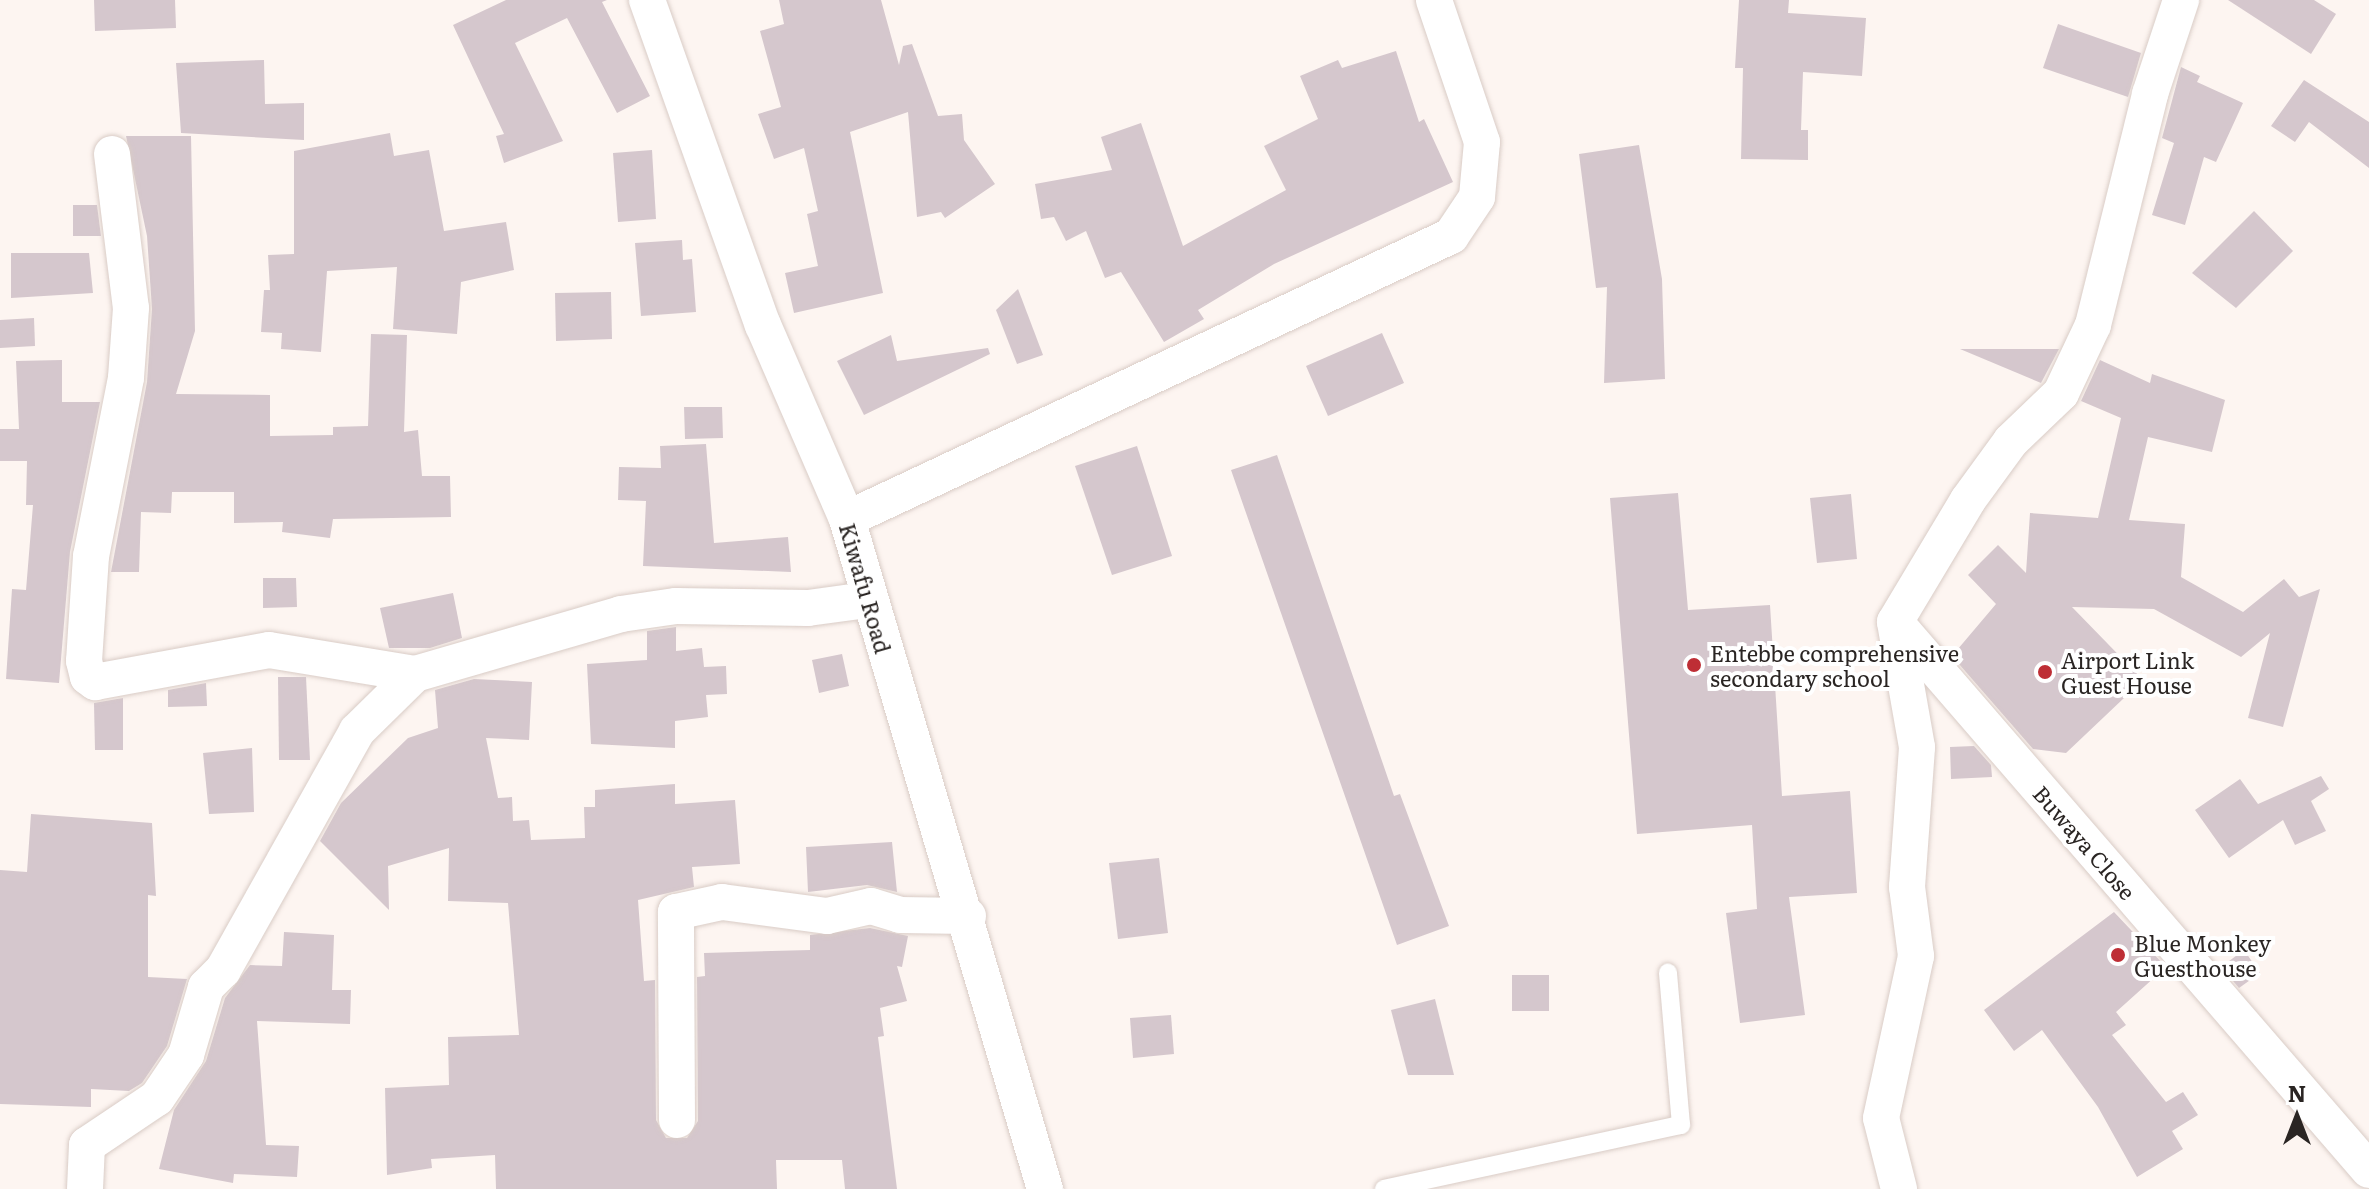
<!DOCTYPE html>
<style>
body{margin:0}
#map{position:relative;width:2369px;height:1189px;overflow:hidden;background:#fdf5f1;font-family:Literata,serif}
div>[style]{position:absolute}
[style*='--x']{left:calc(var(--x)*1px);top:calc(var(--y)*1px);width:calc(var(--w)*1px);rotate:calc(var(--a)*1deg)}
.building>*{inset:0;background:#d5c7cd}
.roads{filter:drop-shadow(0 0 2px #d9ccc6) drop-shadow(0 0 2px #d9ccc6)}
.lane>*{height:18px;margin:-9px;padding:0 9px;transform-origin:9px;border-radius:9px;background:#fff}
.street>*{height:36px;margin:-18px;padding:0 18px;transform-origin:18px;border-radius:18px;background:#fff}
.dots>*{width:22px;height:22px;translate:-50% -50%;box-sizing:border-box;border:4px solid #fff;border-radius:50%}
span{translate:-50% -50%;white-space:nowrap;text-align:center;line-height:1.15;-webkit-text-stroke:8px #fff;paint-order:stroke}
.street-label{font-size:22px;color:#2a2523}
.poi-label{font-size:22px;color:#2a2523}
.left{translate:0 -50%;text-align:left}
.north{position:absolute;left:2257px;top:1077px;width:80px;height:80px;-webkit-text-stroke:6px #fff;paint-order:stroke;rotate:0deg;font-size:22px;font-weight:700;line-height:32px;text-align:center;color:#2a2523}
.north::after{content:'';display:block;margin:auto;width:28px;height:36px;background:#2a2523;clip-path:polygon(50% 0,100% 100%,50% 72%,0 100%)}
</style>
<div id="map">
<div class="building">
<i style="clip-path:polygon(94px 0,175px 0,176px 28px,95px 31px)"></i>
<i style="clip-path:polygon(506px 0,607px 0,602px 2px,650px 96px,617px 113px,567px 18px,515px 43px,563px 141px,504px 163px,496px 136px,504px 134px,453px 25px)"></i>
<i style="clip-path:polygon(779px 0,881px 0,899px 65px,903px 46px,912px 44px,938px 116px,962px 114px,964px 140px,995px 184px,945px 218px,941px 212px,917px 217px,908px 112px,850px 132px,883px 293px,794px 313px,785px 273px,818px 266px,807px 214px,818px 211px,804px 148px,774px 159px,758px 114px,781px 107px,760px 31px,784px 24px)"></i>
<i style="clip-path:polygon(1739px 0,1789px 0,1788px 13px,1866px 18px,1862px 76px,1803px 72px,1801px 130px,1808px 130px,1808px 160px,1741px 159px,1743px 68px,1735px 68px)"></i>
<i style="clip-path:polygon(2228px 0,2314px 0,2336px 14px,2311px 54px)"></i>
<i style="clip-path:polygon(2058px 24px,2141px 53px,2128px 97px,2043px 68px)"></i>
<i style="clip-path:polygon(1396px 51px,1419px 122px,1424px 119px,1453px 182px,1274px 264px,1198px 310px,1204px 319px,1164px 342px,1121px 272px,1105px 278px,1086px 231px,1066px 241px,1054px 217px,1041px 219px,1035px 184px,1112px 170px,1101px 137px,1141px 123px,1183px 246px,1286px 190px,1264px 146px,1318px 119px,1300px 76px,1338px 60px,1342px 68px)"></i>
<i style="clip-path:polygon(264px 60px,265px 104px,304px 103px,304px 140px,181px 133px,176px 63px)"></i>
<i style="clip-path:polygon(2181px 67px,2200px 76px,2197px 82px,2243px 103px,2216px 162px,2204px 157px,2185px 225px,2152px 215px,2174px 143px,2162px 138px)"></i>
<i style="clip-path:polygon(2304px 80px,2369px 122px,2369px 168px,2309px 122px,2295px 142px,2271px 126px)"></i>
<i style="clip-path:polygon(390px 133px,394px 156px,429px 150px,444px 231px,506px 222px,514px 270px,461px 282px,457px 334px,393px 329px,397px 267px,327px 271px,321px 352px,281px 349px,282px 333px,261px 332px,264px 290px,270px 290px,268px 255px,294px 254px,294px 151px)"></i>
<i style="clip-path:polygon(126px 136px,191px 136px,195px 331px,176px 394px,270px 395px,270px 436px,333px 435px,333px 427px,368px 426px,371px 334px,407px 335px,404px 432px,418px 430px,422px 476px,450px 476px,451px 517px,333px 519px,330px 538px,282px 532px,283px 522px,234px 523px,234px 492px,172px 492px,171px 513px,141px 512px,139px 572px,111px 572px,147px 382px,152px 309px,147px 236px)"></i>
<i style="clip-path:polygon(1639px 145px,1662px 279px,1665px 379px,1604px 383px,1607px 287px,1596px 288px,1579px 154px)"></i>
<i style="clip-path:polygon(652px 150px,656px 219px,618px 222px,613px 153px)"></i>
<i style="clip-path:polygon(73px 205px,97px 205px,101px 236px,73px 236px)"></i>
<i style="clip-path:polygon(2254px 211px,2293px 251px,2236px 308px,2192px 273px)"></i>
<i style="clip-path:polygon(682px 240px,683px 260px,692px 259px,696px 312px,641px 316px,635px 243px)"></i>
<i style="clip-path:polygon(11px 253px,89px 253px,93px 293px,11px 298px)"></i>
<i style="clip-path:polygon(1018px 289px,1043px 355px,1017px 364px,996px 310px)"></i>
<i style="clip-path:polygon(611px 292px,612px 339px,556px 341px,555px 293px)"></i>
<i style="clip-path:polygon(34px 318px,35px 346px,0 348px,0 320px)"></i>
<i style="clip-path:polygon(1382px 333px,1404px 383px,1328px 416px,1306px 366px)"></i>
<i style="clip-path:polygon(891px 335px,897px 361px,988px 348px,990px 354px,864px 415px,837px 361px)"></i>
<i style="clip-path:polygon(1960px 349px,2059px 349px,2041px 383px)"></i>
<i style="clip-path:polygon(62px 360px,62px 402px,100px 402px,70px 552px,59px 683px,6px 679px,12px 589px,26px 590px,33px 505px,26px 505px,27px 461px,0 461px,0 429px,19px 429px,16px 361px)"></i>
<i style="clip-path:polygon(2100px 360px,2150px 383px,2152px 374px,2225px 400px,2212px 452px,2148px 437px,2129px 520px,2185px 524px,2181px 577px,2243px 612px,2284px 579px,2299px 597px,2320px 589px,2283px 727px,2248px 718px,2270px 633px,2241px 657px,2154px 609px,2072px 607px,2143px 680px,2066px 753px,2033px 749px,1952px 656px,1996px 604px,1968px 575px,1998px 545px,2026px 573px,2030px 513px,2098px 518px,2121px 418px,2081px 401px)"></i>
<i style="clip-path:polygon(684px 407px,722px 407px,723px 438px,685px 439px)"></i>
<i style="clip-path:polygon(706px 444px,714px 543px,788px 537px,791px 572px,643px 566px,646px 501px,618px 500px,619px 467px,661px 468px,660px 446px)"></i>
<i style="clip-path:polygon(1137px 446px,1172px 556px,1112px 575px,1075px 466px)"></i>
<i style="clip-path:polygon(1277px 455px,1394px 796px,1400px 794px,1449px 926px,1397px 945px,1231px 470px)"></i>
<i style="clip-path:polygon(1678px 493px,1688px 610px,1770px 605px,1782px 796px,1850px 791px,1857px 893px,1789px 897px,1805px 1015px,1740px 1023px,1726px 913px,1757px 909px,1752px 825px,1637px 834px,1610px 498px)"></i>
<i style="clip-path:polygon(1851px 494px,1857px 559px,1817px 563px,1810px 498px)"></i>
<i style="clip-path:polygon(263px 578px,296px 578px,297px 607px,263px 608px)"></i>
<i style="clip-path:polygon(453px 593px,462px 638px,430px 648px,389px 648px,380px 608px)"></i>
<i style="clip-path:polygon(676px 627px,676px 651px,702px 648px,704px 667px,726px 666px,727px 694px,706px 695px,708px 717px,675px 721px,675px 748px,591px 744px,587px 664px,647px 660px,647px 631px)"></i>
<i style="clip-path:polygon(842px 654px,849px 686px,819px 693px,812px 660px)"></i>
<i style="clip-path:polygon(278px 677px,306px 677px,310px 760px,279px 760px)"></i>
<i style="clip-path:polygon(474px 679px,532px 682px,529px 740px,486px 738px,498px 798px,512px 797px,513px 821px,529px 820px,531px 840px,585px 838px,584px 807px,595px 807px,595px 790px,675px 784px,675px 804px,735px 800px,740px 864px,692px 867px,694px 887px,638px 900px,644px 981px,655px 980px,656px 1120px,666px 1138px,687px 1138px,698px 1121px,697px 977px,705px 976px,704px 953px,810px 950px,810px 935px,870px 928px,908px 936px,902px 967px,897px 966px,907px 1001px,880px 1008px,884px 1036px,878px 1037px,897px 1189px,845px 1189px,842px 1160px,776px 1160px,777px 1189px,496px 1189px,495px 1155px,431px 1159px,432px 1168px,387px 1175px,385px 1088px,449px 1085px,448px 1037px,519px 1035px,508px 903px,448px 901px,449px 848px,388px 866px,389px 910px,320px 841px,341px 803px,408px 738px,438px 728px,435px 690px)"></i>
<i style="clip-path:polygon(206px 683px,207px 706px,168px 707px,168px 690px)"></i>
<i style="clip-path:polygon(123px 698px,123px 750px,95px 750px,94px 703px)"></i>
<i style="clip-path:polygon(1974px 746px,1991px 765px,1992px 777px,1951px 779px,1950px 747px)"></i>
<i style="clip-path:polygon(252px 748px,254px 812px,209px 814px,203px 753px)"></i>
<i style="clip-path:polygon(2321px 776px,2329px 789px,2311px 801px,2326px 831px,2295px 845px,2283px 820px,2229px 858px,2195px 810px,2240px 779px,2258px 804px)"></i>
<i style="clip-path:polygon(31px 814px,152px 823px,156px 896px,148px 895px,148px 977px,187px 979px,167px 1046px,142px 1083px,129px 1091px,91px 1089px,91px 1107px,0 1104px,0 870px,27px 872px)"></i>
<i style="clip-path:polygon(892px 842px,897px 892px,867px 885px,808px 892px,806px 847px)"></i>
<i style="clip-path:polygon(1159px 858px,1168px 933px,1118px 939px,1109px 863px)"></i>
<i style="clip-path:polygon(2114px 912px,2166px 967px,2116px 1012px,2126px 1025px,2112px 1035px,2166px 1102px,2183px 1092px,2198px 1115px,2172px 1131px,2183px 1149px,2137px 1177px,2098px 1107px,2042px 1030px,2014px 1051px,1984px 1010px)"></i>
<i style="clip-path:polygon(284px 932px,334px 935px,332px 990px,351px 990px,350px 1024px,257px 1021px,266px 1145px,299px 1146px,297px 1177px,234px 1174px,233px 1183px,159px 1169px,174px 1110px,206px 1061px,225px 998px,250px 965px,282px 966px)"></i>
<i style="clip-path:polygon(2244px 950px,2260px 973px,2239px 988px,2221px 967px)"></i>
<i style="clip-path:polygon(1512px 975px,1549px 975px,1549px 1011px,1512px 1011px)"></i>
<i style="clip-path:polygon(1435px 999px,1454px 1075px,1408px 1075px,1391px 1010px)"></i>
<i style="clip-path:polygon(1171px 1015px,1174px 1054px,1133px 1058px,1130px 1018px)"></i>
</div>
<div class="roads">
<div class="lane">
<i style="--x:1384;--y:1189;--w:304;--a:-12.2"></i>
<i style="--x:1681;--y:1125;--w:153;--a:-94.9"></i>
</div>
<div class="street">
<i style="--x:647;--y:0;--w:345;--a:70.4"></i>
<i style="--x:763;--y:325;--w:211;--a:66.6"></i>
<i style="--x:847;--y:519;--w:699;--a:73.54"></i>
<i style="--x:112;--y:154;--w:155;--a:83"></i>
<i style="--x:131;--y:308;--w:70;--a:94.1"></i>
<i style="--x:126;--y:378;--w:181;--a:101.1"></i>
<i style="--x:91;--y:556;--w:105;--a:93.8"></i>
<i style="--x:84;--y:661;--w:16;--a:76"></i>
<i style="--x:88;--y:677;--w:9;--a:36"></i>
<i style="--x:95;--y:682;--w:177;--a:-10.4"></i>
<i style="--x:269;--y:650;--w:148;--a:9.3"></i>
<i style="--x:847;--y:519;--w:667;--a:-25.11"></i>
<i style="--x:1451;--y:236;--w:47;--a:-56.3"></i>
<i style="--x:1477;--y:197;--w:55;--a:-84.8"></i>
<i style="--x:1482;--y:142;--w:150;--a:-108.7"></i>
<i style="--x:1896;--y:623;--w:723;--a:49.15"></i>
<i style="--x:677;--y:1120;--w:208;--a:-90.3"></i>
<i style="--x:676;--y:912;--w:47;--a:-12.3"></i>
<i style="--x:722;--y:902;--w:106;--a:7.6"></i>
<i style="--x:827;--y:916;--w:45;--a:-12.8"></i>
<i style="--x:871;--y:906;--w:30;--a:17"></i>
<i style="--x:900;--y:915;--w:68;--a:0.8"></i>
<i style="--x:85;--y:1189;--w:44;--a:-87.4"></i>
<i style="--x:87;--y:1145;--w:84;--a:-33.9"></i>
<i style="--x:157;--y:1098;--w:52;--a:-56"></i>
<i style="--x:186;--y:1055;--w:71;--a:-73.6"></i>
<i style="--x:206;--y:987;--w:24;--a:-45"></i>
<i style="--x:223;--y:970;--w:274;--a:-60.7"></i>
<i style="--x:357;--y:731;--w:81;--a:-44.5"></i>
<i style="--x:415;--y:674;--w:215;--a:-16.2"></i>
<i style="--x:621;--y:614;--w:56;--a:-8.3"></i>
<i style="--x:676;--y:606;--w:132;--a:0.9"></i>
<i style="--x:808;--y:608;--w:60;--a:-7.7"></i>
<i style="--x:1899;--y:1189;--w:73;--a:-104.2"></i>
<i style="--x:1881;--y:1118;--w:166;--a:-77.8"></i>
<i style="--x:1916;--y:956;--w:70;--a:-97.4"></i>
<i style="--x:1907;--y:887;--w:140;--a:-85.9"></i>
<i style="--x:1917;--y:747;--w:127;--a:-100"></i>
<i style="--x:1895;--y:622;--w:142;--a:-59.1"></i>
<i style="--x:1968;--y:500;--w:73;--a:-53.9"></i>
<i style="--x:2011;--y:441;--w:69;--a:-43.8"></i>
<i style="--x:2061;--y:393;--w:75;--a:-64.8"></i>
<i style="--x:2093;--y:325;--w:238;--a:-76.1"></i>
<i style="--x:2150;--y:94;--w:99;--a:-71.7"></i>
</div>
</div>
<div class="dots">
<i style="left:1694px;top:665px;background:#be2e35"></i>
<i style="left:2045px;top:672px;background:#be2e35"></i>
<i style="left:2118px;top:955px;background:#be2e35"></i>
</div>
<div class="street-label">
<span style="left:866px;top:588px;rotate:74deg">Kiwafu Road</span>
<span style="left:2085px;top:842px;rotate:49deg">Buwaya Close</span>
</div>
<div class="poi-label">
<span class="left" style="left:1710px;top:665px">Entebbe comprehensive<br>secondary school</span>
<span class="left" style="left:2061px;top:672px">Airport Link<br>Guest House</span>
<span class="left" style="left:2134px;top:955px">Blue Monkey<br>Guesthouse</span>
</div>
<div class="north">N</div>
</div>
